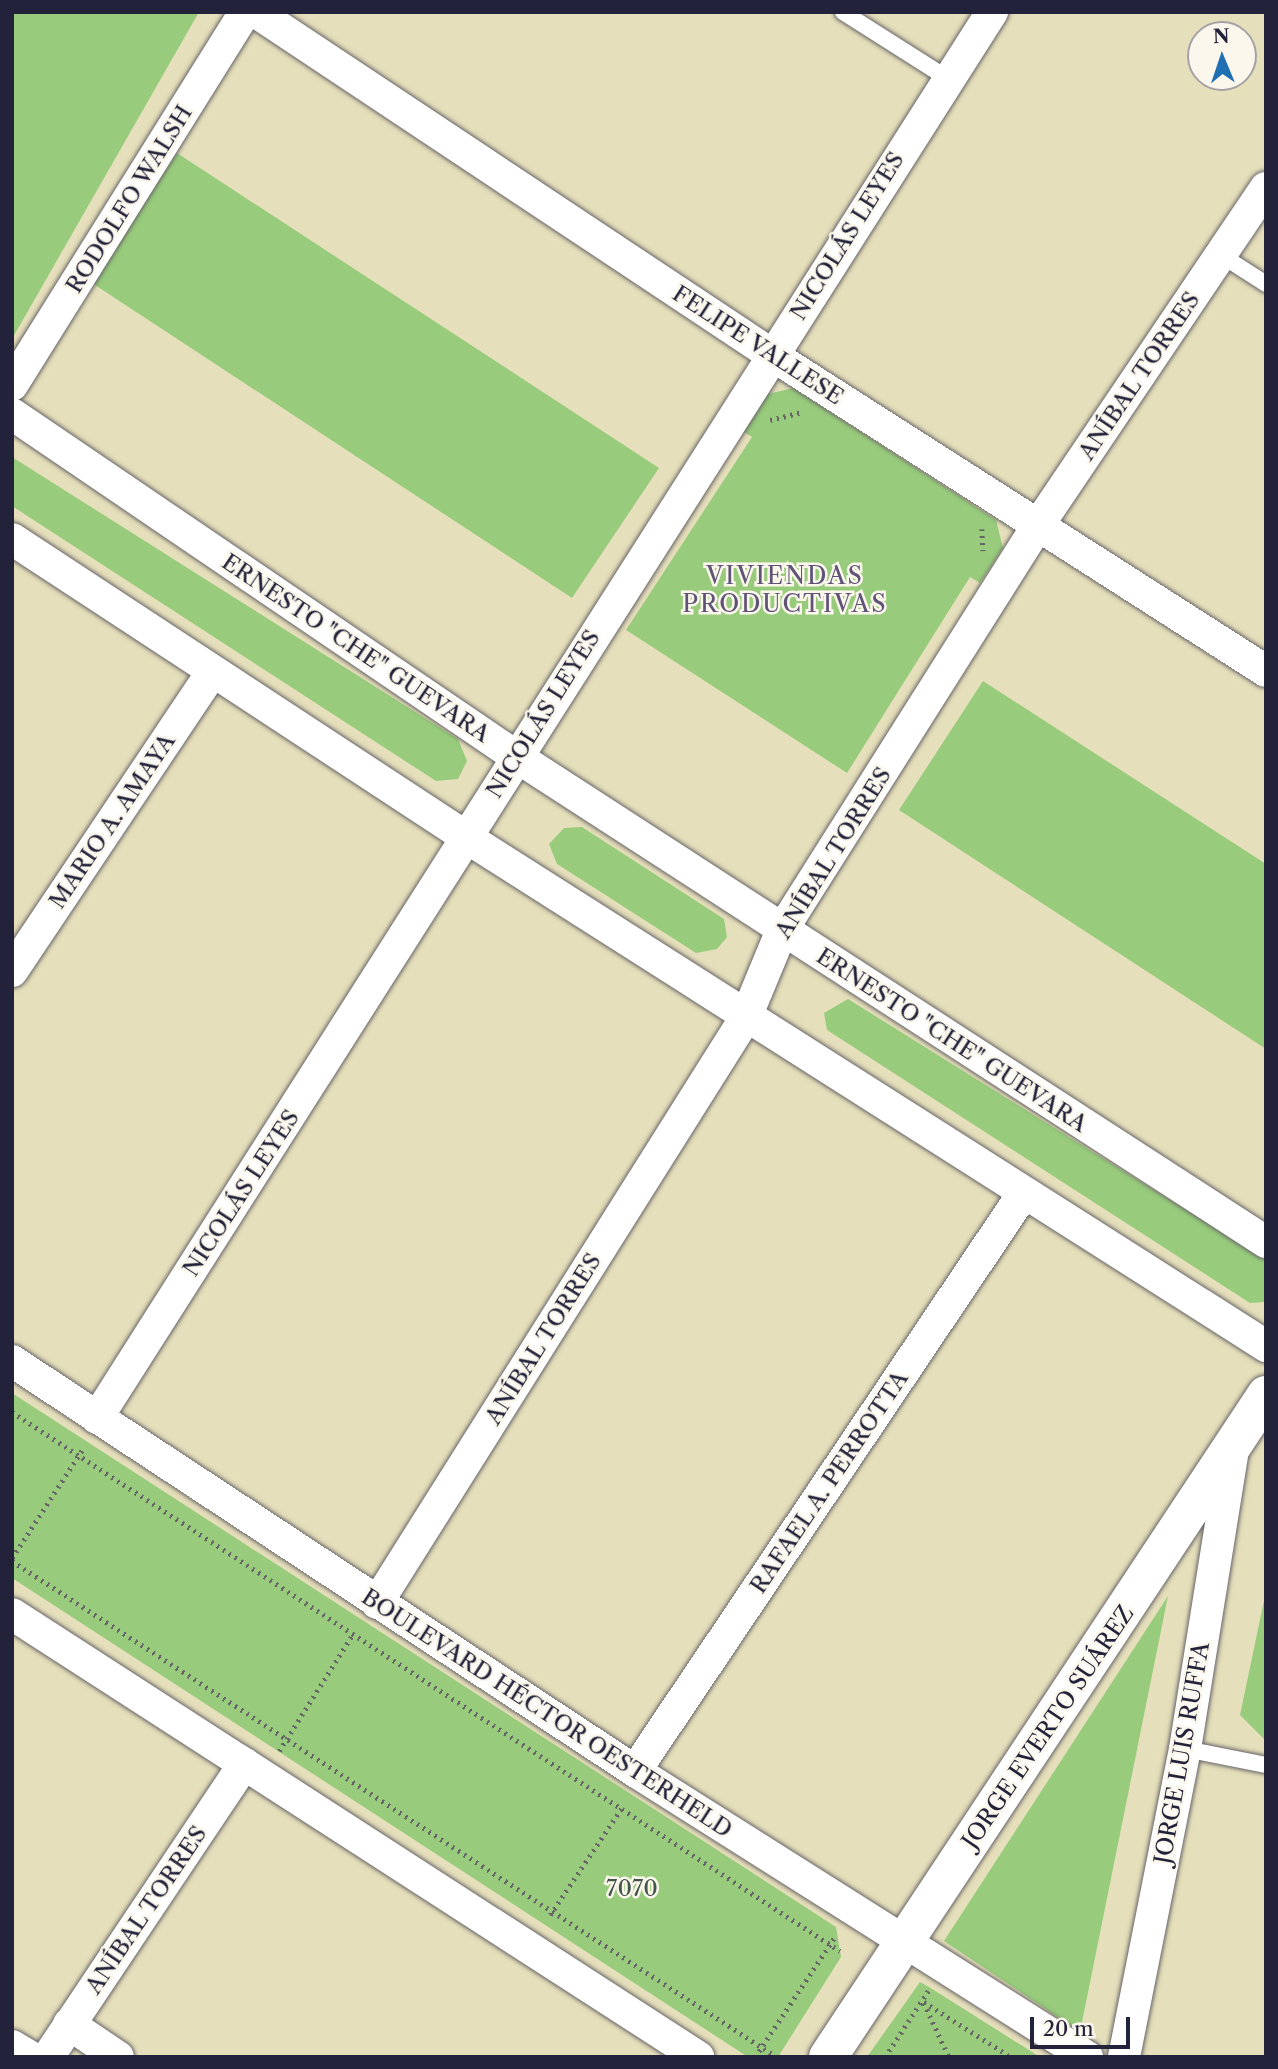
<!DOCTYPE html>
<meta charset="utf-8">
<style>
body{margin:0}
#map{position:relative;width:1278px;height:2069px;overflow:hidden;background:#e6dfbb;font-family:"Libre Caslon Text",serif}
div>[style]{position:absolute}
[style*='--x']{left:calc(var(--x)*1px);top:calc(var(--y)*1px);width:calc(var(--w)*1px);rotate:calc(var(--a)*1deg)}
.green>*{inset:0;background:#98cc7c}
.path>*{height:4.5px;margin-top:-2.25px;transform-origin:0;background:repeating-linear-gradient(90deg,#676468 0 2px,transparent 0 7px)}
.roads{filter:drop-shadow(0 0 2px #676468) drop-shadow(0 0 2px #676468)}
.service>*{height:16px;margin:-8px;padding:0 8px;transform-origin:8px;border-radius:8px;background:#fff}
.minor>*{height:32px;margin:-16px;padding:0 16px;transform-origin:16px;border-radius:16px;background:#fff}
.tertiary>*{height:38px;margin:-19px;padding:0 19px;transform-origin:19px;border-radius:19px;background:#fff}
span{translate:-50% -50%;white-space:nowrap;text-align:center;line-height:1.15;-webkit-text-stroke:5px #fbf7ec;paint-order:stroke}
.street-label{font-size:23px;color:#22223b}
.park-label{font-size:23px;color:#45554e}
.neighbourhood-label{font-size:24px;color:#5f5478;letter-spacing:2px}
.frame{position:absolute;inset:0;border:14px solid #22223b;pointer-events:none}
.north{position:absolute;left:1187px;top:21px;width:70px;height:70px;box-sizing:border-box;background:#fbf7ec;border:2px solid #a4a2a5;border-radius:50%;rotate:358deg;font-size:19px;font-weight:700;line-height:28px;text-align:center;color:#22223b}
.north::after{content:'';display:block;margin:auto;width:24px;height:32px;background:#1f6fb2;clip-path:polygon(50% 0,100% 100%,50% 72%,0 100%)}
.scale{position:absolute;left:1030px;top:2017px;width:100px;height:32px;box-sizing:border-box;border:4px solid #22223b;border-top:0;padding-left:9px;font-size:21px;line-height:24px;white-space:nowrap;color:#22223b;-webkit-text-stroke:5px #fbf7ec;paint-order:stroke}
</style>
<div id="map">
<div class="green">
<i style="clip-path:polygon(12px 12px,199px 12px,12px 339px)"></i>
<i style="clip-path:polygon(177px 153px,659px 468px,572px 598px,92px 283px)"></i>
<i style="clip-path:polygon(793px 388px,996px 520px,1003px 548px,980px 583px,970px 577px,847px 773px,626px 630px,752px 437px,741px 430px,768px 394px)"></i>
<i style="clip-path:polygon(12px 457px,458px 739px,467px 761px,458px 779px,436px 781px,12px 506px)"></i>
<i style="clip-path:polygon(983px 681px,1266px 864px,1266px 1049px,899px 810px)"></i>
<i style="clip-path:polygon(582px 827px,724px 919px,727px 937px,717px 949px,696px 953px,557px 864px,549px 844px,564px 828px)"></i>
<i style="clip-path:polygon(848px 999px,1266px 1260px,1266px 1302px,1250px 1303px,827px 1030px,824px 1013px)"></i>
<i style="clip-path:polygon(12px 1393px,836px 1927px,841px 1957px,778px 2057px,748px 2057px,12px 1578px)"></i>
<i style="clip-path:polygon(1266px 1591px,1266px 1741px,1240px 1715px)"></i>
<i style="clip-path:polygon(1168px 1596px,1080px 2032px,944px 1941px)"></i>
<i style="clip-path:polygon(920px 1982px,929px 1987px,1040px 2057px,867px 2057px)"></i>
</div>
<div class="path">
<i style="--x:770;--y:420;--w:33;--a:-14"></i>
<i style="--x:982;--y:529;--w:22;--a:87"></i>
<i style="--x:12;--y:1412;--w:988;--a:33.06"></i>
<i style="--x:12;--y:1558;--w:132;--a:-57"></i>
<i style="--x:12;--y:1561;--w:912;--a:32.96"></i>
<i style="--x:279;--y:1751;--w:138;--a:-57.7"></i>
<i style="--x:550;--y:1915;--w:128;--a:-56.2"></i>
<i style="--x:924;--y:2002;--w:103;--a:32.3"></i>
<i style="--x:924;--y:2003;--w:60;--a:65.2"></i>
<i style="--x:755;--y:2057;--w:146;--a:-56.4"></i>
<i style="--x:885;--y:2057;--w:79;--a:-56.9"></i>
</div>
<div class="roads">
<div class="service">
<i style="--x:843;--y:12;--w:123;--a:32.4"></i>
<i style="--x:1221;--y:255;--w:54;--a:32.8"></i>
<i style="--x:1185;--y:1749;--w:83;--a:11.2"></i>
</div>
<div class="minor">
<i style="--x:256;--y:12;--w:620;--a:33.61"></i>
<i style="--x:772;--y:355;--w:586;--a:32.61"></i>
<i style="--x:12;--y:385;--w:440;--a:-58"></i>
<i style="--x:12;--y:414;--w:607;--a:34.19"></i>
<i style="--x:514;--y:755;--w:896;--a:32.93"></i>
<i style="--x:12;--y:539;--w:547;--a:33.28"></i>
<i style="--x:469;--y:839;--w:945;--a:32.46"></i>
<i style="--x:12;--y:971;--w:360;--a:-56.2"></i>
<i style="--x:12;--y:1361;--w:746;--a:33.35"></i>
<i style="--x:635;--y:1771;--w:535;--a:32.32"></i>
<i style="--x:97;--y:1418;--w:1667;--a:-57.52"></i>
<i style="--x:377;--y:1603;--w:693;--a:-57.8"></i>
<i style="--x:746;--y:1017;--w:94;--a:-67.5"></i>
<i style="--x:782;--y:930;--w:477;--a:-57.7"></i>
<i style="--x:1037;--y:527;--w:409;--a:-56"></i>
<i style="--x:12;--y:1614;--w:817;--a:32.85"></i>
<i style="--x:635;--y:1771;--w:695;--a:-56.08"></i>
<i style="--x:69;--y:2024;--w:59;--a:34"></i>
<i style="--x:12;--y:2046;--w:21;--a:31"></i>
<i style="--x:48;--y:2057;--w:353;--a:-56.2"></i>
<i style="--x:1124;--y:2057;--w:314;--a:-78.8"></i>
<i style="--x:1185;--y:1749;--w:304;--a:-80.9"></i>
</div>
<div class="tertiary">
<i style="--x:828;--y:2057;--w:794;--a:-56.51"></i>
</div>
</div>
<div class="street-label">
<span style="left:129px;top:199px;rotate:-58deg">RODOLFO WALSH</span>
<span style="left:847px;top:236px;rotate:-58deg">NICOLÁS LEYES</span>
<span style="left:758px;top:345px;rotate:33deg">FELIPE VALLESE</span>
<span style="left:1139px;top:376px;rotate:-56deg">ANÍBAL TORRES</span>
<span style="left:356px;top:648px;rotate:34deg">ERNESTO "CHE" GUEVARA</span>
<span style="left:543px;top:714px;rotate:-58deg">NICOLÁS LEYES</span>
<span style="left:112px;top:821px;rotate:-56deg">MARIO A. AMAYA</span>
<span style="left:833px;top:853px;rotate:-58deg">ANÍBAL TORRES</span>
<span style="left:952px;top:1040px;rotate:33deg">ERNESTO "CHE" GUEVARA</span>
<span style="left:241px;top:1193px;rotate:-57deg">NICOLÁS LEYES</span>
<span style="left:543px;top:1339px;rotate:-58deg">ANÍBAL TORRES</span>
<span style="left:829px;top:1482px;rotate:-56deg">RAFAEL A. PERROTTA</span>
<span style="left:547px;top:1713px;rotate:33deg">BOULEVARD HÉCTOR OESTERHELD</span>
<span style="left:1048px;top:1727px;rotate:-56deg">JORGE EVERTO SUÁREZ</span>
<span style="left:1182px;top:1753px;rotate:-80deg">JORGE LUIS RUFFA</span>
<span style="left:146px;top:1910px;rotate:-56deg">ANÍBAL TORRES</span>
</div>
<div class="park-label">
<span style="left:632px;top:1888px">7070</span>
</div>
<div class="neighbourhood-label">
<span style="left:785px;top:590px">VIVIENDAS<br>PRODUCTIVAS</span>
</div>
<div class="frame"></div>
<div class="north">N</div>
<div class="scale">20 m</div>
</div>
